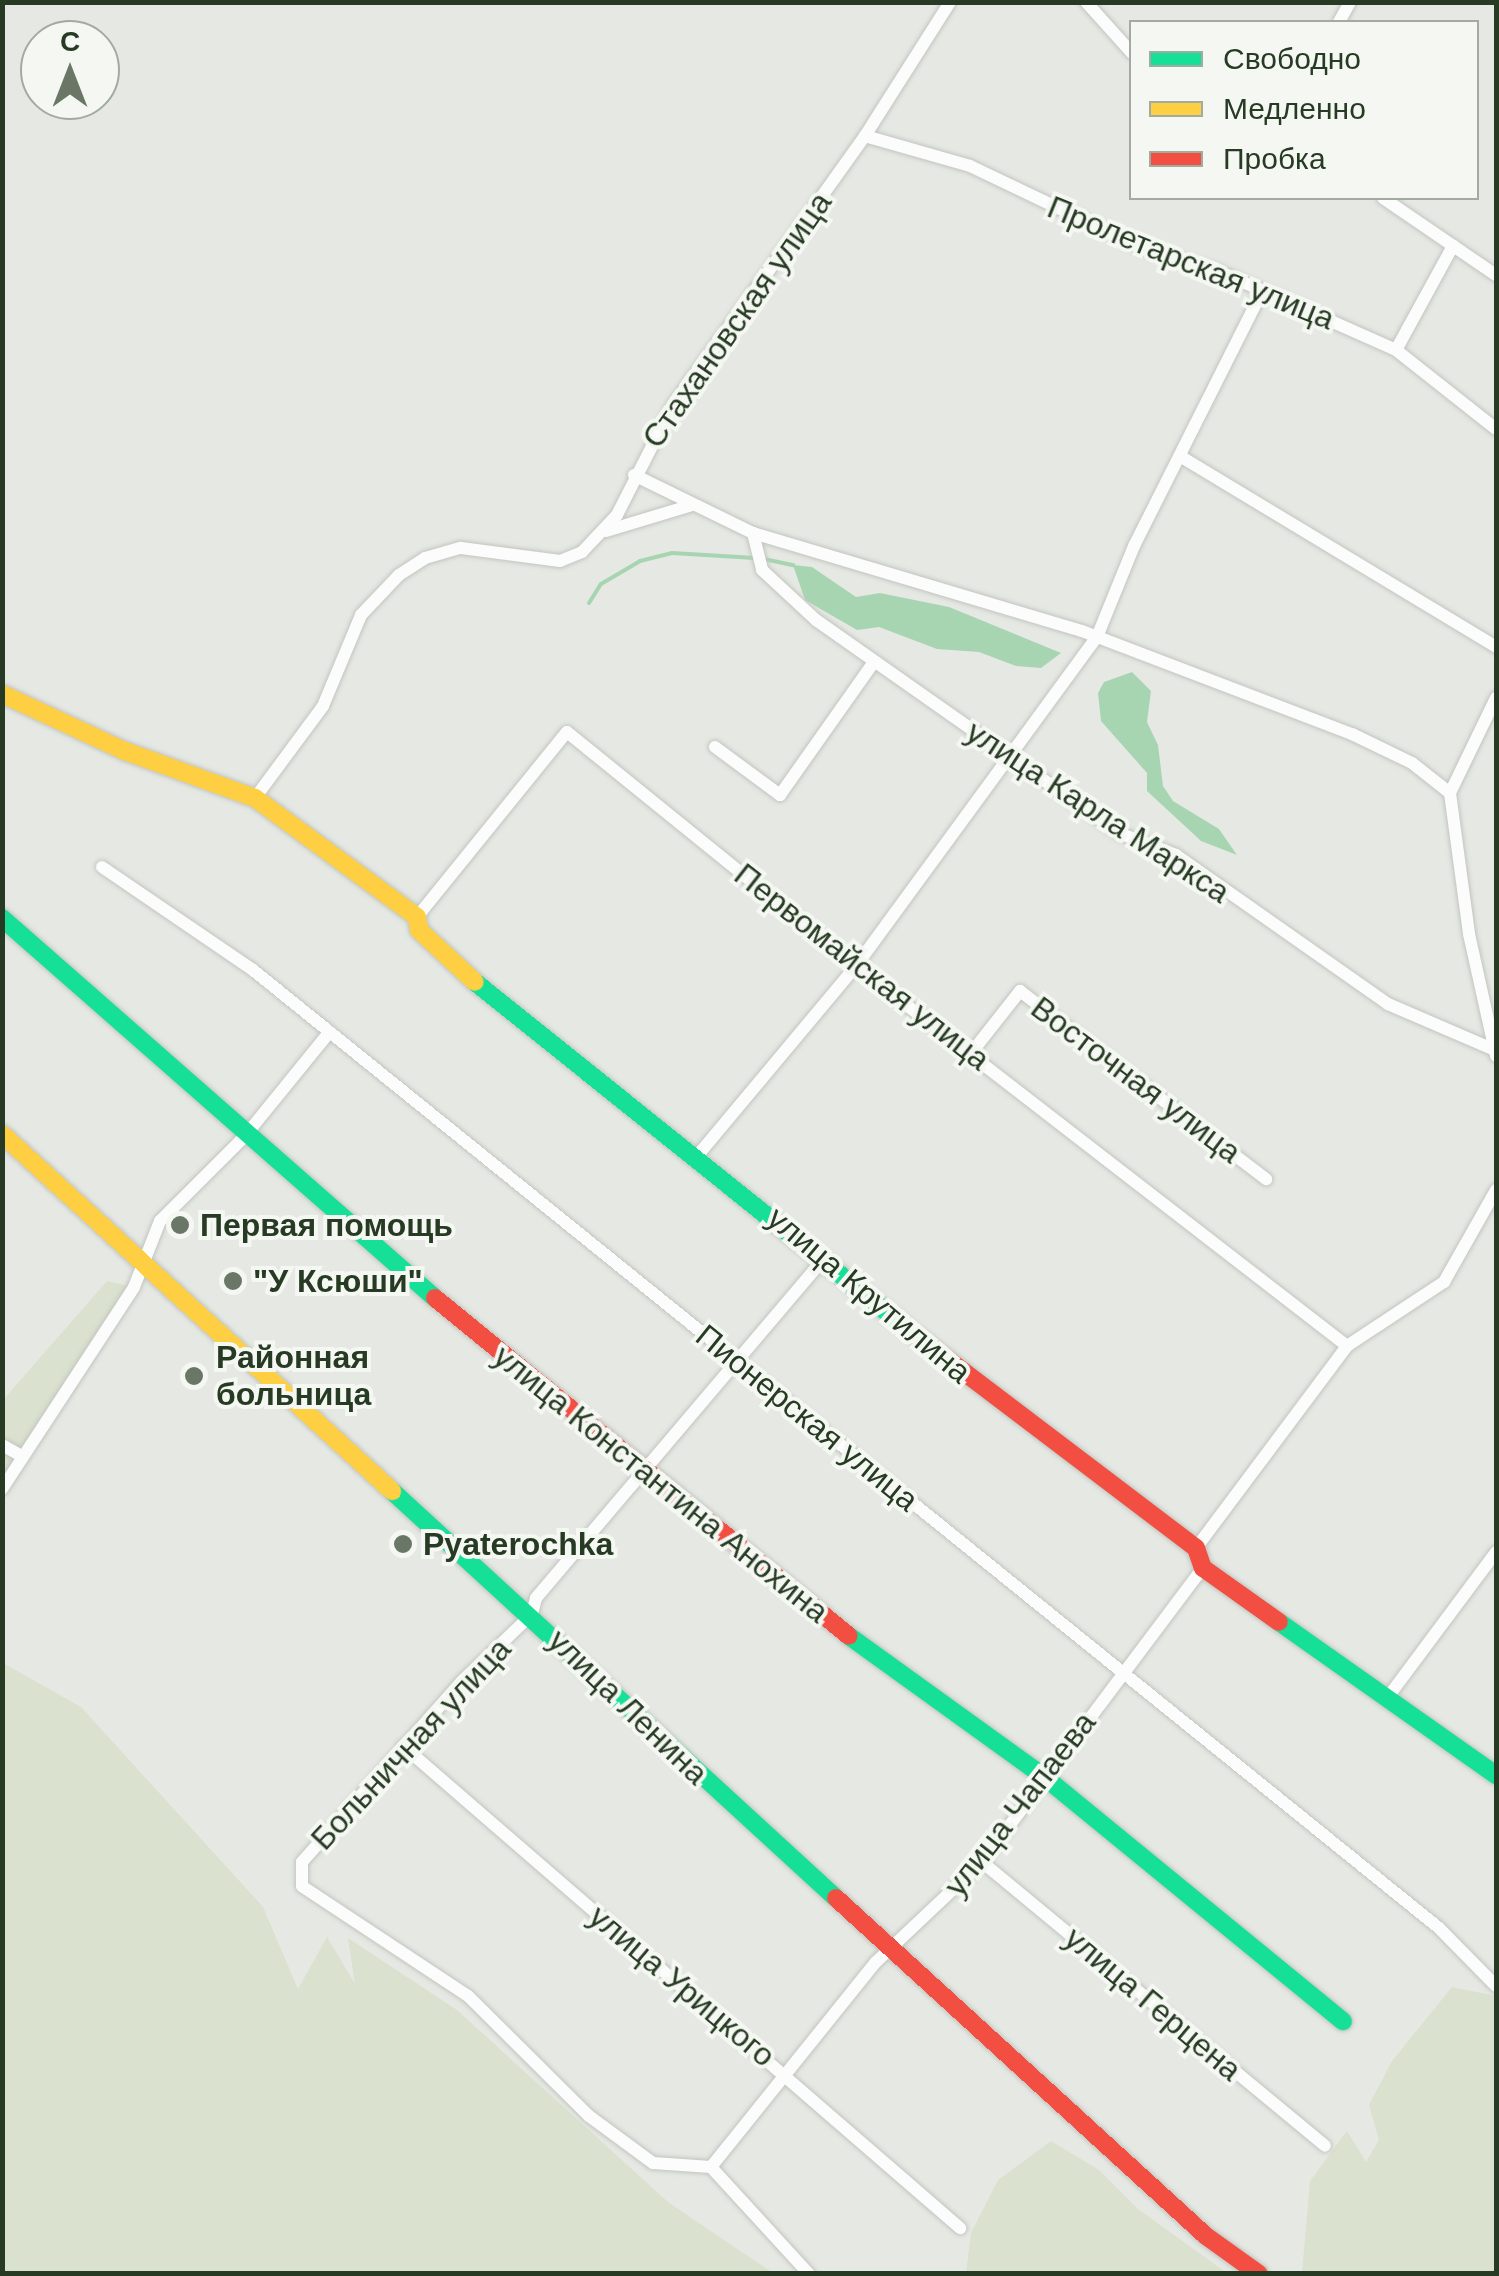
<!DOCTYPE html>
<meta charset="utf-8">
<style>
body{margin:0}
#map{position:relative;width:1499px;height:2276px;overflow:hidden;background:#e6e9e3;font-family:Helvetica,sans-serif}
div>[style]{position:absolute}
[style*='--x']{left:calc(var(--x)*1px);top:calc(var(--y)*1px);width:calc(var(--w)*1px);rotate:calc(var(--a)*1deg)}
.green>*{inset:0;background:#dae1ce}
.water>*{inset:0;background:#a8d5b1}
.stream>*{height:4px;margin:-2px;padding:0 2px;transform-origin:2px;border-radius:2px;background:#a8d5b1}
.roads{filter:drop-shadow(0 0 2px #c2c5c0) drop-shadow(0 0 2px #c2c5c0)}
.street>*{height:12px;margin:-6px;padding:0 6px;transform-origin:6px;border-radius:6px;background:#fbfcfb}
.fast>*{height:18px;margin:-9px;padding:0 9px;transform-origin:9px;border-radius:9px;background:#16e098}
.slow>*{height:18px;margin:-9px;padding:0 9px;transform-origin:9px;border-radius:9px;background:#ffcf43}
.jam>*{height:18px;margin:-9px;padding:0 9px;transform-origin:9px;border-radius:9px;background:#f24e42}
.dots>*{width:28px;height:28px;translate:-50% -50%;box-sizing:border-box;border:5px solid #f4f7f2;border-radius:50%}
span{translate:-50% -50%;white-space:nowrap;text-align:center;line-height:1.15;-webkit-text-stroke:8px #f4f7f2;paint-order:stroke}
.street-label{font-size:32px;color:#273a23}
.poi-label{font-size:32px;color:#273a23;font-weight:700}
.left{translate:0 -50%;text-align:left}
.frame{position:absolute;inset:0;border:5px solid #273a23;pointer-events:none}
.legend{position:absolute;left:1129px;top:20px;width:350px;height:180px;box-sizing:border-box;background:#f4f7f2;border:2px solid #a2ab9f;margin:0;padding:12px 18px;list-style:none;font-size:30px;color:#273a23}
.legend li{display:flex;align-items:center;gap:20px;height:50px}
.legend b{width:50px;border:2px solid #a2ab9f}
.north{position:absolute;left:20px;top:20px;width:100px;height:100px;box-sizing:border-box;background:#f4f7f2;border:2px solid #a2ab9f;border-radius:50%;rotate:0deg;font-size:28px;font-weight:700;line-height:40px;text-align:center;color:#273a23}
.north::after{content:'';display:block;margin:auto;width:35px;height:45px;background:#6a7766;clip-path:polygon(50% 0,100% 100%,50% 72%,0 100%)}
</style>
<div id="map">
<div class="green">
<i style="clip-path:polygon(107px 1281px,134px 1287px,3px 1489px,3px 1400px)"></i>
<i style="clip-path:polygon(3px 1663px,81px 1707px,263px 1907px,298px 1989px,327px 1937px,355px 1984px,348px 1938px,457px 2010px,668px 2202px,773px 2273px,3px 2273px)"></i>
<i style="clip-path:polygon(1452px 1987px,1496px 1996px,1496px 2273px,1302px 2273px,1310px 2181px,1347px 2131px,1366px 2162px,1379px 2140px,1369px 2105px,1392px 2061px)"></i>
<i style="clip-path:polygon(1051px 2141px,1099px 2170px,1138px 2209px,1227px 2273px,966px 2273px,971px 2233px,998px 2180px)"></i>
</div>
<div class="water">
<i style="clip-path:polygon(793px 565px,812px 567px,856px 597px,880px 593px,949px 607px,1061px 653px,1041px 668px,1016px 666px,979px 652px,937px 649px,879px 627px,857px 630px,805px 600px)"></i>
<i style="clip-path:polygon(1132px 672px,1151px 691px,1147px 722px,1158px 745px,1163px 786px,1173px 801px,1219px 829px,1237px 855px,1201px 841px,1147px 791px,1147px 773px,1101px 721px,1098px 693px,1104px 682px)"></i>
</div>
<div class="stream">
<i style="--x:764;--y:559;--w:30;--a:12"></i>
<i style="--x:589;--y:603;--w:22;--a:-58"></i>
<i style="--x:601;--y:584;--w:45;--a:-30.5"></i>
<i style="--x:640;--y:561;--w:33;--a:-14"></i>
<i style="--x:672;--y:553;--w:83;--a:3.4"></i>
</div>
<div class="roads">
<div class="street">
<i style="--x:1086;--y:2;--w:69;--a:48"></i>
<i style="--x:1339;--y:22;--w:23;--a:-61"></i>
<i style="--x:865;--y:136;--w:109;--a:15.9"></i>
<i style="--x:970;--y:166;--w:188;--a:25.5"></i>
<i style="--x:1140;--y:247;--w:82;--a:17.1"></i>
<i style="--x:1218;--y:271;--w:195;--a:23.9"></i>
<i style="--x:1396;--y:350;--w:127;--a:38.3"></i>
<i style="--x:1383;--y:198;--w:137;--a:34.3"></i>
<i style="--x:1396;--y:350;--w:119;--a:-61.3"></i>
<i style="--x:1183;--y:458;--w:366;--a:31.1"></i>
<i style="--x:634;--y:475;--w:132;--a:26"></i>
<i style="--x:753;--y:533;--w:38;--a:76"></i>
<i style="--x:762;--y:570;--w:74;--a:42.8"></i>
<i style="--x:816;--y:620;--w:370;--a:35.1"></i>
<i style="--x:1119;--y:833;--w:61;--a:21.1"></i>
<i style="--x:1176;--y:855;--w:259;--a:35.1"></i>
<i style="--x:1388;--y:1004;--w:116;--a:23.3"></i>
<i style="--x:606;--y:531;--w:90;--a:-16.8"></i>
<i style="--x:753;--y:533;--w:343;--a:16.6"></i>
<i style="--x:1082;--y:631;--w:289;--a:20.9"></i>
<i style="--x:1352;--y:734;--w:67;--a:25.8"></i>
<i style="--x:1412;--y:763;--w:48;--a:38.3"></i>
<i style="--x:715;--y:747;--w:81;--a:36.4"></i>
<i style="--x:780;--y:795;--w:161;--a:-54.8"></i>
<i style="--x:1450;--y:793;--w:142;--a:82.3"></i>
<i style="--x:1469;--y:934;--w:125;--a:77.5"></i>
<i style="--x:1450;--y:793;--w:106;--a:-64.2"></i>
<i style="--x:255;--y:798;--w:114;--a:-53.5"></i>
<i style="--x:323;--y:706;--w:99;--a:-67.3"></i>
<i style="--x:361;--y:615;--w:55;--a:-46.5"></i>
<i style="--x:399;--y:575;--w:31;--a:-33"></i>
<i style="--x:425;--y:558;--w:37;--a:-16"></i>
<i style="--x:461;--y:548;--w:100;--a:7.5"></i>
<i style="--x:560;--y:561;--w:24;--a:-22"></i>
<i style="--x:582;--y:552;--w:51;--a:-46.6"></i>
<i style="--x:617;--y:515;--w:123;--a:-63"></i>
<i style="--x:673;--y:405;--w:330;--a:-54.5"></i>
<i style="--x:865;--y:136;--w:159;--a:-57.6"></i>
<i style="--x:102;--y:867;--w:183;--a:34.3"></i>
<i style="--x:253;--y:970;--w:1525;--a:38.93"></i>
<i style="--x:1439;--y:1928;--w:81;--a:45.5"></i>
<i style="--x:417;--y:917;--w:238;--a:-51"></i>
<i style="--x:567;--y:732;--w:372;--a:39"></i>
<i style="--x:856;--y:966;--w:621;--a:37.74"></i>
<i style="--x:972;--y:1052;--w:78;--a:-51.8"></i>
<i style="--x:1020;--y:991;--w:310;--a:37.4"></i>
<i style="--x:698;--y:1155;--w:246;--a:-50.1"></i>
<i style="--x:856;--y:966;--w:408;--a:-53.8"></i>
<i style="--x:1097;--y:637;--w:98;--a:-67.9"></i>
<i style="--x:1134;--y:546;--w:285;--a:-63.3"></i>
<i style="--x:2;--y:1445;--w:23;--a:29"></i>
<i style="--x:2;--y:1489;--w:241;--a:-56.8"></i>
<i style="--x:134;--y:1287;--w:71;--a:-68.5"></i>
<i style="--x:160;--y:1221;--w:120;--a:-45"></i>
<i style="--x:245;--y:1136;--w:130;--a:-50.9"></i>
<i style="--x:1196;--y:1548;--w:252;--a:-53.2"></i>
<i style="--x:1347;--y:1346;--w:116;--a:-33.4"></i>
<i style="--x:1444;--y:1282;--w:106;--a:-60.5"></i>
<i style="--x:1388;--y:1697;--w:181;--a:-53.3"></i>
<i style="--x:403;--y:1746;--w:737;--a:40.87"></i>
<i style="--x:982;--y:1862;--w:445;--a:39.6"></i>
<i style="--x:711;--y:2167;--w:263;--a:-51.2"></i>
<i style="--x:876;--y:1962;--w:146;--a:-43.3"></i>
<i style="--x:982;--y:1862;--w:368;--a:-53.1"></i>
<i style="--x:809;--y:2274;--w:145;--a:-132.5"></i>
<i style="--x:711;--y:2167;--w:58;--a:-176.1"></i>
<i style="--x:653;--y:2163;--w:79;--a:-143.7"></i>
<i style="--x:589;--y:2116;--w:170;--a:-135.2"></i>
<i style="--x:468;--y:1996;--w:199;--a:-146.5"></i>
<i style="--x:302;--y:1886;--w:24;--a:-90"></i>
<i style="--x:302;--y:1862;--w:242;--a:-48.5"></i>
<i style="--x:462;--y:1681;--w:97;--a:-43.7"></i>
<i style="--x:532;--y:1614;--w:16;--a:-76"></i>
<i style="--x:536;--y:1598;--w:447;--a:-49.7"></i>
</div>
<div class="fast">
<i style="--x:2;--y:918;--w:576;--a:41.27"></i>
<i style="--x:475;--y:982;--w:568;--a:38.71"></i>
<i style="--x:392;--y:1491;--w:602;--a:42.51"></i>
<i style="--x:1279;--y:1622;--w:266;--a:35.2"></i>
<i style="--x:849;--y:1636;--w:238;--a:35.8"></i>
<i style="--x:1042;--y:1775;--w:389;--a:39.3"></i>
</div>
<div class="slow">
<i style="--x:2;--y:694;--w:136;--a:24.9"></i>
<i style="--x:125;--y:751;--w:138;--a:19.9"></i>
<i style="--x:255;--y:798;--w:201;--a:36.3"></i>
<i style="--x:417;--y:917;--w:13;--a:81"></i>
<i style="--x:419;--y:930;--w:76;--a:42.9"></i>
<i style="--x:2;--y:1134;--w:529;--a:42.47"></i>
</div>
<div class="jam">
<i style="--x:435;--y:1298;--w:534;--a:39.23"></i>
<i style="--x:918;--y:1337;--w:349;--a:37.2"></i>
<i style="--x:1196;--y:1548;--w:21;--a:71"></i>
<i style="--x:1203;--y:1568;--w:93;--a:35.4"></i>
<i style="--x:836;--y:1898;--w:501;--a:42.41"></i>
<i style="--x:1206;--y:2236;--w:65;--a:35.6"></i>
</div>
</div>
<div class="dots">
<i style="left:180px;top:1225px;background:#6a7766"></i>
<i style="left:233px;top:1281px;background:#6a7766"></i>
<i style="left:194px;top:1376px;background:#6a7766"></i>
<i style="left:403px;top:1544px;background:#6a7766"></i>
</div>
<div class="street-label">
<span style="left:1191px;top:263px;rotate:22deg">Пролетарская улица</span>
<span style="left:737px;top:320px;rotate:-55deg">Стахановская улица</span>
<span style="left:1098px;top:812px;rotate:33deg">улица Карла Маркса</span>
<span style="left:862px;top:967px;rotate:38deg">Первомайская улица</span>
<span style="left:1136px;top:1080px;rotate:37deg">Восточная улица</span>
<span style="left:869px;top:1295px;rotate:40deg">улица Крутилина</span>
<span style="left:807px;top:1418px;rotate:39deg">Пионерская улица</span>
<span style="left:661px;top:1484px;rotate:39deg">улица Константина Анохина</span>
<span style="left:628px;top:1707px;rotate:44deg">улица Ленина</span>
<span style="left:411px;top:1744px;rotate:-47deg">Больничная улица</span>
<span style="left:1020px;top:1804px;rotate:-52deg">улица Чапаева</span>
<span style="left:682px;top:1986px;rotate:40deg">улица Урицкого</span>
<span style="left:1153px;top:2004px;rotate:40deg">улица Герцена</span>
</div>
<div class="poi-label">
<span class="left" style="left:200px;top:1225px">Первая помощь</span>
<span class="left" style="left:253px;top:1281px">"У Ксюши"</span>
<span class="left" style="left:216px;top:1376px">Районная<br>больница</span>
<span class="left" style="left:423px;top:1544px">Pyaterochka</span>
</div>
<div class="frame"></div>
<ul class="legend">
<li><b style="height:12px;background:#16e098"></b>Свободно</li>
<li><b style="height:12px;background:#ffcf43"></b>Медленно</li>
<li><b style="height:12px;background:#f24e42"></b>Пробка</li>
</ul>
<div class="north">С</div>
</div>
